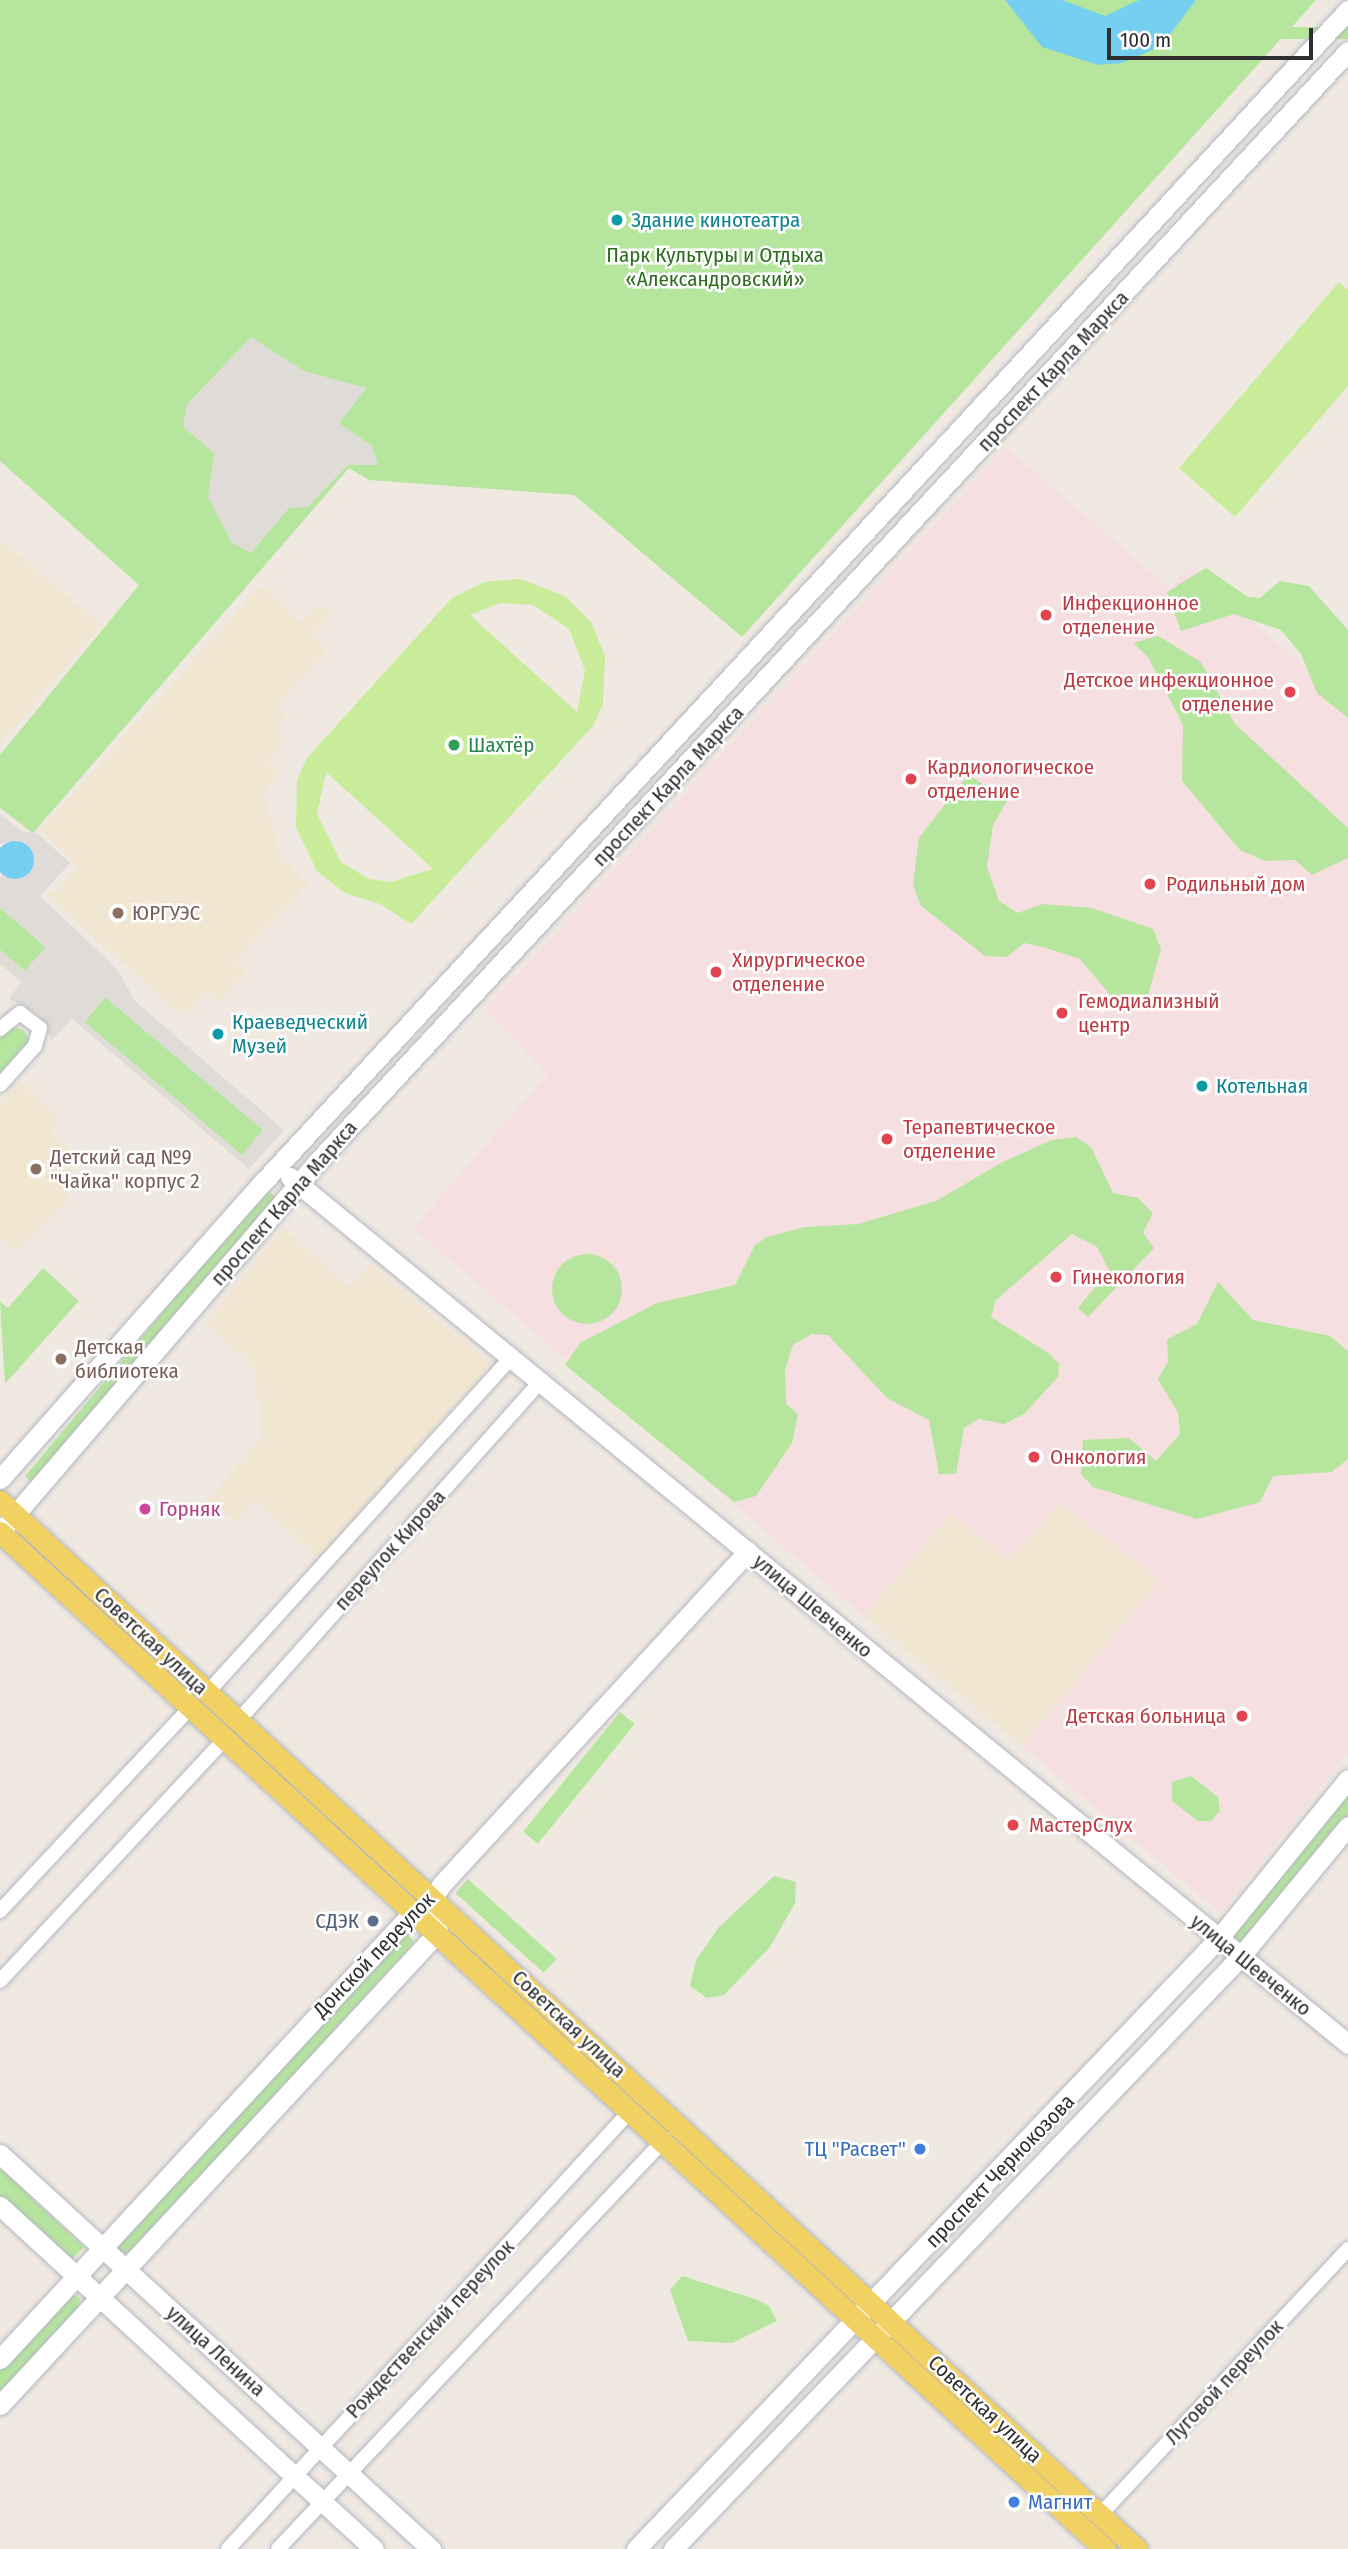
<!DOCTYPE html>
<meta charset="utf-8">
<style>
body{margin:0}
#map{position:relative;width:1348px;height:2549px;overflow:hidden;background:#efe9e1;font-family:"Fira Sans Condensed",sans-serif}
div>[style]{position:absolute}
.education>*{inset:0;background:#f0e6d1}
.medical>*{inset:0;background:#f5dfe0}
.green>*{inset:0;background:#b6e59e;transform-origin:0 0}
.round{border-radius:50%}
.pitch>*{inset:0;background:#c9ec9a}
.plaza>*{inset:0;background:#dfdcd8}
.water>*{inset:0;background:#75cff0}
.roads{filter:drop-shadow(0 0 2px #b4b7c1) drop-shadow(0 0 2px #b4b7c1)}
.street>*{height:14px;margin:-7px;padding:0 7px;transform-origin:7px;border-radius:7px;background:#fff}
.secondary>*{height:19px;margin:-9.5px;padding:0 9.5px;transform-origin:9.5px;border-radius:9.5px;background:#fff}
.primary>*{height:21px;margin:-10.5px;padding:0 10.5px;transform-origin:10.5px;border-radius:10.5px;background:#f2d163}
.dots>*{width:19px;height:19px;translate:-50% -50%;box-sizing:border-box;border:4px solid #fff;border-radius:50%}
span{translate:-50% -50%;white-space:nowrap;text-align:center;line-height:1.15;-webkit-text-stroke:5px #fff;paint-order:stroke}
.culture-label{font-size:21px;color:#0d838f}
.left{translate:0 -50%;text-align:left}
.park-label{font-size:21px;color:#2c6e1b}
.street-label{font-size:21px;color:#2e2e2e}
.health-label{font-size:21px;color:#be3a42}
.right{translate:-100% -50%;text-align:right}
.leisure-label{font-size:21px;color:#27864d}
.education-label{font-size:21px;color:#785e54}
.hotel-label{font-size:21px;color:#b23c85}
.service-label{font-size:21px;color:#4e5e75}
.shop-label{font-size:21px;color:#366cbe}
.scale{position:absolute;left:1107px;top:28px;width:206px;height:32px;box-sizing:border-box;border:4px solid #2e2e2e;border-top:0;padding-left:9px;font-size:21px;line-height:24px;white-space:nowrap;color:#2e2e2e;-webkit-text-stroke:5px #fff;paint-order:stroke}
</style>
<div id="map">
<div class="education">
<i style="clip-path:polygon(3px 542px,102px 625px,0 744px,0 546px)"></i>
<i style="clip-path:polygon(261px 585px,300px 622px,320px 603px,332px 614px,312px 634px,327px 650px,277px 705px,287px 715px,277px 726px,283px 744px,267px 761px,280px 773px,263px 793px,281px 856px,308px 884px,234px 961px,246px 971px,219px 1002px,207px 991px,182px 1016px,50px 898px,47px 891px,56px 891px,78px 866px,40px 830px)"></i>
<i style="clip-path:polygon(19px 1082px,59px 1118px,49px 1131px,80px 1160px,65px 1178px,67px 1202px,15px 1252px,0 1238px,0 1104px)"></i>
<i style="clip-path:polygon(283px 1228px,349px 1287px,369px 1264px,491px 1363px,319px 1560px,256px 1500px,236px 1522px,208px 1499px,263px 1436px,254px 1367px,206px 1323px)"></i>
<i style="clip-path:polygon(1061px 1502px,1160px 1580px,1022px 1746px,864px 1616px,951px 1513px)"></i>
</div>
<div class="medical">
<i style="clip-path:polygon(1006px 447px,1170px 589px,1190px 566px,1348px 706px,1348px 1753px,1221px 1913px,1022px 1746px,1160px 1580px,1061px 1503px,1008px 1560px,951px 1514px,864px 1616px,413px 1228px,548px 1074px,485px 1009px)"></i>
</div>
<div class="green">
<i style="clip-path:polygon(0 0,1316px 0,742px 637px,574px 495px,369px 480px,349px 468px,33px 833px,0 808px,0 755px,139px 585px,0 461px)"></i>
<i style="left:1348px;top:27px;width:12px;height:1528px;rotate:90deg"></i>
<i style="clip-path:polygon(1206px 568px,1248px 597px,1260px 598px,1280px 581px,1309px 586px,1348px 630px,1348px 718px,1317px 693px,1301px 654px,1281px 630px,1234px 614px,1181px 631px,1167px 592px)"></i>
<i style="clip-path:polygon(1158px 636px,1201px 662px,1235px 724px,1348px 828px,1348px 858px,1312px 875px,1295px 860px,1265px 861px,1240px 850px,1182px 781px,1183px 725px,1148px 657px,1133px 643px)"></i>
<i style="clip-path:polygon(968px 775px,1008px 799px,993px 825px,987px 867px,999px 901px,1018px 913px,1042px 904px,1092px 908px,1153px 929px,1161px 949px,1148px 995px,1111px 996px,1080px 959px,1046px 948px,1024px 943px,1007px 957px,985px 956px,921px 906px,913px 885px,919px 838px)"></i>
<i style="clip-path:polygon(0 908px,46px 947px,25px 971px,0 950px)"></i>
<i style="left:105px;top:997px;width:207px;height:33px;rotate:40deg"></i>
<i style="clip-path:polygon(11px 1026px,24px 1030px,29px 1040px,0 1073px,0 1038px)"></i>
<i style="clip-path:polygon(1076px 1137px,1091px 1147px,1113px 1193px,1138px 1198px,1153px 1213px,1143px 1233px,1154px 1248px,1088px 1317px,1078px 1308px,1109px 1270px,1097px 1247px,1072px 1234px,996px 1300px,991px 1317px,1050px 1354px,1059px 1364px,1058px 1377px,1024px 1414px,1004px 1424px,979px 1419px,964px 1428px,956px 1474px,939px 1474px,929px 1420px,887px 1398px,828px 1335px,812px 1334px,793px 1345px,785px 1370px,786px 1404px,798px 1414px,792px 1443px,756px 1496px,734px 1502px,565px 1365px,580px 1343px,657px 1303px,735px 1285px,755px 1245px,767px 1237px,805px 1227px,858px 1224px,936px 1201px,1001px 1163px,1052px 1140px)"></i>
<i style="left:266px;top:1189px;width:16px;height:375px;rotate:40deg"></i>
<i class="round" style="left:552px;top:1254px;width:70px;height:70px"></i>
<i style="clip-path:polygon(43px 1268px,79px 1301px,5px 1384px,0 1302px,8px 1308px)"></i>
<i style="clip-path:polygon(1218px 1282px,1253px 1320px,1330px 1336px,1348px 1351px,1348px 1459px,1332px 1472px,1273px 1476px,1260px 1502px,1197px 1519px,1093px 1487px,1081px 1474px,1083px 1440px,1129px 1438px,1156px 1461px,1180px 1434px,1178px 1413px,1158px 1379px,1168px 1362px,1167px 1339px,1197px 1324px)"></i>
<i style="left:620px;top:1712px;width:19px;height:154px;rotate:39deg"></i>
<i style="clip-path:polygon(1191px 1776px,1218px 1797px,1220px 1811px,1211px 1821px,1198px 1821px,1172px 1801px,1172px 1782px)"></i>
<i style="clip-path:polygon(1348px 1794px,1348px 1816px,1244px 1945px,1232px 1935px)"></i>
<i style="clip-path:polygon(774px 1876px,796px 1882px,795px 1903px,770px 1947px,724px 1995px,707px 1998px,690px 1986px,696px 1960px,719px 1927px)"></i>
<i style="left:468px;top:1879px;width:119px;height:19px;rotate:42deg"></i>
<i style="clip-path:polygon(406px 1933px,414px 1941px,410px 1947px,132px 2252px,119px 2254px,115px 2247px)"></i>
<i style="clip-path:polygon(0 2168px,84px 2247px,69px 2262px,0 2197px)"></i>
<i style="clip-path:polygon(682px 2276px,755px 2299px,769px 2306px,777px 2321px,732px 2343px,688px 2341px,670px 2290px)"></i>
<i style="clip-path:polygon(71px 2294px,80px 2298px,79px 2308px,0 2396px,0 2365px)"></i>
</div>
<div class="pitch">
<i style="clip-path:polygon(1339px 282px,1348px 290px,1348px 386px,1235px 517px,1179px 468px)"></i>
<i style="clip-path:polygon(evenodd,520px 579px,565px 596px,591px 622px,605px 656px,603px 704px,593px 726px,411px 924px,380px 904px,345px 893px,317px 871px,296px 828px,297px 780px,307px 758px,452px 598px,484px 582px,520px 579px,500px 603px,533px 605px,569px 629px,585px 670px,577px 712px,470px 615px,500px 603px,520px 579px,326px 772px,432px 868px,432px 869px,391px 882px,369px 879px,341px 862px,317px 814px,326px 772px)"></i>
</div>
<div class="plaza">
<i style="clip-path:polygon(251px 337px,304px 371px,367px 388px,339px 423px,372px 446px,378px 465px,348px 465px,308px 507px,289px 508px,251px 553px,232px 543px,208px 497px,214px 453px,183px 427px,187px 404px)"></i>
<i style="clip-path:polygon(evenodd,0 814px,23px 832px,37px 833px,70px 863px,40px 896px,117px 969px,135px 1001px,284px 1130px,249px 1169px,72px 1019px,52px 1040px,38px 1014px,9px 999px,21px 982px,0 964px,0 950px,25px 971px,46px 947px,0 908px,0 877px,31px 850px,17px 840px,0 844px,0 814px,105px 997px,263px 1130px,242px 1155px,85px 1022px,105px 997px)"></i>
</div>
<div class="water">
<i style="clip-path:polygon(1005px 0,1062px 0,1105px 16px,1139px 0,1196px 0,1161px 46px,1122px 63px,1098px 65px,1042px 47px)"></i>
<i class="round" style="left:-4px;top:841px;width:38px;height:38px"></i>
</div>
<div class="roads">
<div class="street">
<i style="left:0;top:1029px;width:26px;rotate:-39deg"></i>
<i style="left:20px;top:1013px;width:25px;rotate:37deg"></i>
<i style="left:40px;top:1028px;width:19px;rotate:106deg"></i>
<i style="left:35px;top:1046px;width:52px;rotate:131.9deg"></i>
<i style="left:207px;top:1693px;width:455px;rotate:-47.8deg"></i>
<i style="left:238px;top:1721px;width:457px;rotate:-48.3deg"></i>
<i style="left:0;top:1911px;width:279px;rotate:-46.9deg"></i>
<i style="left:0;top:1981px;width:332px;rotate:-47.1deg"></i>
<i style="left:1100px;top:2515px;width:364px;rotate:-47deg"></i>
<i style="left:228px;top:2549px;width:597px;rotate:-47.44deg"></i>
<i style="left:278px;top:2549px;width:564px;rotate:-46.65deg"></i>
</div>
<div class="secondary">
<i style="left:290px;top:1177px;width:1368px;rotate:39.33deg"></i>
<i style="left:0;top:1479px;width:398px;rotate:-48.5deg"></i>
<i style="left:264px;top:1181px;width:1596px;rotate:-47.21deg"></i>
<i style="left:0;top:1532px;width:489px;rotate:-49.4deg"></i>
<i style="left:318px;top:1161px;width:1514px;rotate:-47.14deg"></i>
<i style="left:0;top:2154px;width:585px;rotate:42.5deg"></i>
<i style="left:0;top:2206px;width:507px;rotate:42.52deg"></i>
<i style="left:0;top:2359px;width:610px;rotate:-47.26deg"></i>
<i style="left:0;top:2405px;width:645px;rotate:-47.2deg"></i>
<i style="left:438px;top:1932px;width:35px;rotate:-98deg"></i>
<i style="left:433px;top:1897px;width:16px;rotate:-55deg"></i>
<i style="left:442px;top:1884px;width:452px;rotate:-47.4deg"></i>
<i style="left:636px;top:2549px;width:843px;rotate:-46.35deg"></i>
<i style="left:1218px;top:1939px;width:206px;rotate:-50.9deg"></i>
<i style="left:673px;top:2549px;width:821px;rotate:-46.23deg"></i>
<i style="left:1241px;top:1956px;width:168px;rotate:-50.5deg"></i>
</div>
<div class="primary">
<i style="left:0;top:1501px;width:1546px;rotate:42.67deg"></i>
<i style="left:0;top:1532px;width:1502px;rotate:42.63deg"></i>
</div>
</div>
<div class="dots">
<i style="left:617px;top:220px;background:#0f9aa8"></i>
<i style="left:1046px;top:615px;background:#e0444e"></i>
<i style="left:1290px;top:692px;background:#e0444e"></i>
<i style="left:454px;top:745px;background:#2e9e5b"></i>
<i style="left:911px;top:779px;background:#e0444e"></i>
<i style="left:1150px;top:884px;background:#e0444e"></i>
<i style="left:118px;top:913px;background:#8d6e63"></i>
<i style="left:716px;top:972px;background:#e0444e"></i>
<i style="left:1062px;top:1013px;background:#e0444e"></i>
<i style="left:218px;top:1034px;background:#0f9aa8"></i>
<i style="left:1202px;top:1086px;background:#0f9aa8"></i>
<i style="left:887px;top:1139px;background:#e0444e"></i>
<i style="left:36px;top:1169px;background:#8d6e63"></i>
<i style="left:1056px;top:1277px;background:#e0444e"></i>
<i style="left:61px;top:1359px;background:#8d6e63"></i>
<i style="left:1034px;top:1457px;background:#e0444e"></i>
<i style="left:145px;top:1509px;background:#d1479c"></i>
<i style="left:1242px;top:1716px;background:#e0444e"></i>
<i style="left:1013px;top:1825px;background:#e0444e"></i>
<i style="left:373px;top:1921px;background:#5c6f8a"></i>
<i style="left:920px;top:2149px;background:#3f7fe0"></i>
<i style="left:1014px;top:2502px;background:#3f7fe0"></i>
</div>
<div class="culture-label">
<span class="left" style="left:631px;top:220px">Здание кинотеатра</span>
<span class="left" style="left:232px;top:1034px">Краеведческий<br>Музей</span>
<span class="left" style="left:1216px;top:1086px">Котельная</span>
</div>
<div class="park-label">
<span style="left:715px;top:267px">Парк Культуры и Отдыха<br>«Александровский»</span>
</div>
<div class="street-label">
<span style="left:1053px;top:371px;rotate:-47deg">проспект Карла Маркса</span>
<span style="left:668px;top:786px;rotate:-47deg">проспект Карла Маркса</span>
<span style="left:284px;top:1203px;rotate:-49deg">проспект Карла Маркса</span>
<span style="left:390px;top:1550px;rotate:-48deg">переулок Кирова</span>
<span style="left:813px;top:1606px;rotate:40deg">улица Шевченко</span>
<span style="left:151px;top:1641px;rotate:43deg">Советская улица</span>
<span style="left:374px;top:1955px;rotate:-46deg">Донской переулок</span>
<span style="left:1251px;top:1965px;rotate:39deg">улица Шевченко</span>
<span style="left:569px;top:2024px;rotate:43deg">Советская улица</span>
<span style="left:1000px;top:2171px;rotate:-46deg">проспект Чернокозова</span>
<span style="left:430px;top:2329px;rotate:-47deg">Рождественский переулок</span>
<span style="left:216px;top:2351px;rotate:42deg">улица Ленина</span>
<span style="left:1224px;top:2382px;rotate:-47deg">Луговой переулок</span>
<span style="left:985px;top:2409px;rotate:43deg">Советская улица</span>
</div>
<div class="health-label">
<span class="left" style="left:1062px;top:615px">Инфекционное<br>отделение</span>
<span class="right" style="left:1274px;top:692px">Детское инфекционное<br>отделение</span>
<span class="left" style="left:927px;top:779px">Кардиологическое<br>отделение</span>
<span class="left" style="left:1166px;top:884px">Родильный дом</span>
<span class="left" style="left:732px;top:972px">Хирургическое<br>отделение</span>
<span class="left" style="left:1078px;top:1013px">Гемодиализный<br>центр</span>
<span class="left" style="left:903px;top:1139px">Терапевтическое<br>отделение</span>
<span class="left" style="left:1072px;top:1277px">Гинекология</span>
<span class="left" style="left:1050px;top:1457px">Онкология</span>
<span class="right" style="left:1226px;top:1716px">Детская больница</span>
<span class="left" style="left:1029px;top:1825px">МастерСлух</span>
</div>
<div class="leisure-label">
<span class="left" style="left:468px;top:745px">Шахтёр</span>
</div>
<div class="education-label">
<span class="left" style="left:132px;top:913px">ЮРГУЭС</span>
<span class="left" style="left:50px;top:1169px">Детский сад №9<br>"Чайка" корпус 2</span>
<span class="left" style="left:75px;top:1359px">Детская<br>библиотека</span>
</div>
<div class="hotel-label">
<span class="left" style="left:159px;top:1509px">Горняк</span>
</div>
<div class="service-label">
<span class="right" style="left:359px;top:1921px">СДЭК</span>
</div>
<div class="shop-label">
<span class="right" style="left:906px;top:2149px">ТЦ "Расвет"</span>
<span class="left" style="left:1028px;top:2502px">Магнит</span>
</div>
<div class="scale">100 m</div>
</div>
